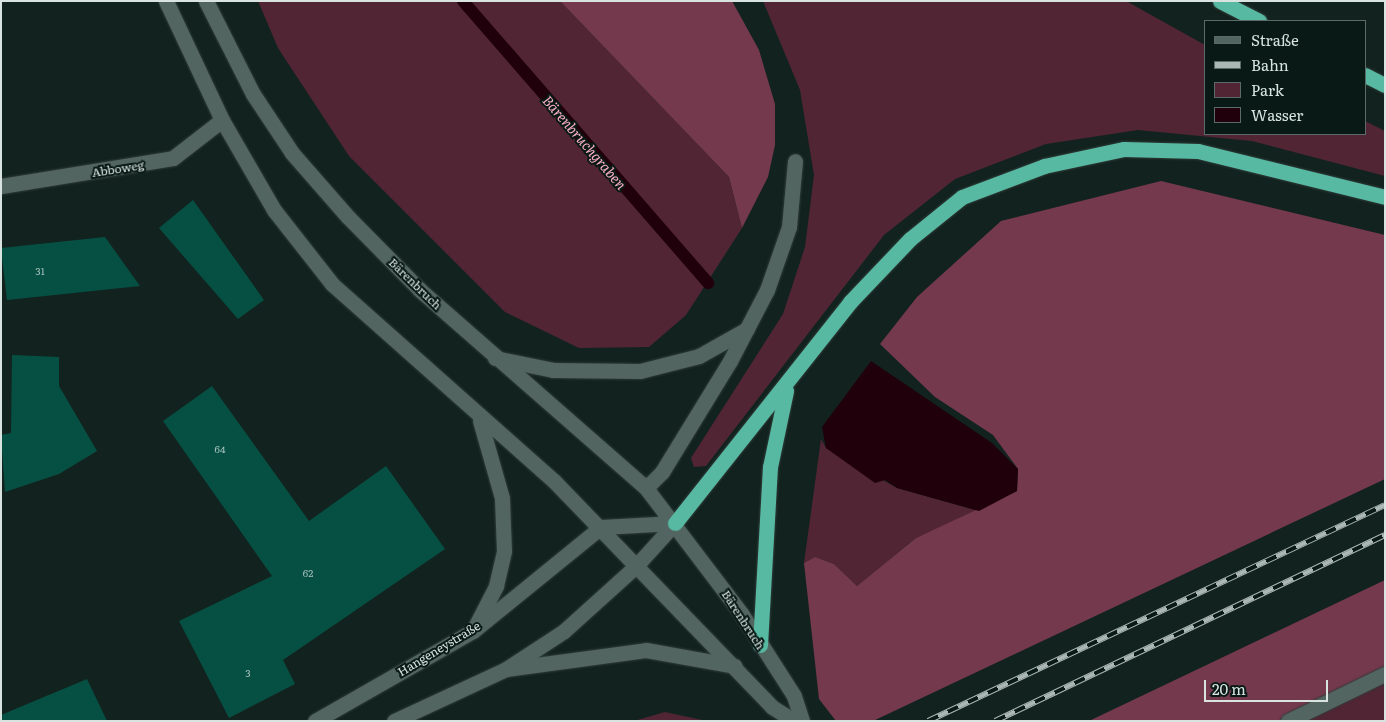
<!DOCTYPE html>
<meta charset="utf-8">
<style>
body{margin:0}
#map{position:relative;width:1386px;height:722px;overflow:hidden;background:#12231f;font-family:Literata,serif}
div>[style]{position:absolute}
.green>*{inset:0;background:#512534}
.forest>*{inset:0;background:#75394d}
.water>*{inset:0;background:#20000a}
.stream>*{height:12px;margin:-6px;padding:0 6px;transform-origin:6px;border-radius:6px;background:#20000a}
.building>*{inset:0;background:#065043}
.roads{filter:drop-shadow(0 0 1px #303c39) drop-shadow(0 0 1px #303c39)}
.lane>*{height:15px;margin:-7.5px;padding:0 7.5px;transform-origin:7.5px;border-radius:7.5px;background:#526560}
.street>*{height:15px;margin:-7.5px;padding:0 7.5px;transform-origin:7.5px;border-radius:7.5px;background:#526560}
.secondary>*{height:15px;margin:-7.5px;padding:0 7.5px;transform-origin:7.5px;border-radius:7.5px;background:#526560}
.highway>*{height:15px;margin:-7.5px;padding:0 7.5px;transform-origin:7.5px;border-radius:7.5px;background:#58b9a3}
.rail>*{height:5.5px;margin-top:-2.75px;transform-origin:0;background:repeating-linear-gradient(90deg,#091a16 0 11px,#abb7b4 0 22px);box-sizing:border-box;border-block:1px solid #abb7b4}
span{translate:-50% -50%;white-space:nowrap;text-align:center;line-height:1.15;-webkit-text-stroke:4px #091a16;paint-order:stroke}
.number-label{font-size:10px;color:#a4bfba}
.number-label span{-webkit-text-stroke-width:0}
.street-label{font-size:12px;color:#d9e4e1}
.water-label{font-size:14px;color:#fcafc6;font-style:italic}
.frame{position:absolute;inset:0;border:2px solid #d9e4e1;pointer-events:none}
.legend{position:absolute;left:1204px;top:20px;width:162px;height:115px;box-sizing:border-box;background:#091a16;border:1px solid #5c6b67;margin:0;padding:6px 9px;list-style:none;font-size:15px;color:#d9e4e1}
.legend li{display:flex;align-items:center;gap:10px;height:25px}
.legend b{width:25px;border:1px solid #5c6b67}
.scale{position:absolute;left:1204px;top:680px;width:124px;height:22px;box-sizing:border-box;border:2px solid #d9e4e1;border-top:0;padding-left:6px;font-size:15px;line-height:18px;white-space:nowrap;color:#d9e4e1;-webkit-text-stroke:4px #091a16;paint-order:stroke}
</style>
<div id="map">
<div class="green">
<i style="clip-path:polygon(258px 1px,560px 1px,729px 177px,742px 228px,686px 315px,649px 347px,579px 348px,505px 312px,349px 156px,278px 48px)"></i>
<i style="clip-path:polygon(763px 1px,1126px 1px,1205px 45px,1205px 134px,1365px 134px,1365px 121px,1385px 131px,1385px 176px,1252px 141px,1138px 130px,1046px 144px,955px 179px,884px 235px,706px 466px,694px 467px,691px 458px,783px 314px,805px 247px,814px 175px,800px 90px)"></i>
<i style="clip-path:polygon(821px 439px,826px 448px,897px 488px,979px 511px,916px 538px,857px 586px,834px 564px,815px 557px,804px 563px)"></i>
<i style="clip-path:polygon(1385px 674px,1385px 721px,1288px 721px)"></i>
<i style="clip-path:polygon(665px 712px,702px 720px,702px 721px,634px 721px)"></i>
</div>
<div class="forest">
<i style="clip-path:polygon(560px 1px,732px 1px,759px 50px,775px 104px,775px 145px,768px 177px,742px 228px,729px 177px)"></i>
<i style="clip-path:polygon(1161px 181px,1385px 235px,1385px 479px,873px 721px,836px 721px,819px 699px,804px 563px,815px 557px,834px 564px,857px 586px,916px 538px,1017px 491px,1018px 469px,993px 435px,935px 397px,880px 344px,917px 297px,1001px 221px)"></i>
<i style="clip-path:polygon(1385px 580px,1385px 674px,1288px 721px,1089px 721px)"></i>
</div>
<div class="water">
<i style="clip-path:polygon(871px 361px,992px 443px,1018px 469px,1017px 491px,979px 511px,897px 488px,885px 480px,875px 483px,826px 448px,822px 427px)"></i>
</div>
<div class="stream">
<i style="left:463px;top:1px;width:374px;rotate:49deg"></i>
</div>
<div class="building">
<i style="clip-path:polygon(193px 200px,264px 300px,238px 319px,159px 228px)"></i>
<i style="clip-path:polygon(105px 237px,140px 286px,7px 300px,1px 248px)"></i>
<i style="clip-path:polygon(12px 355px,59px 357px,59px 386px,97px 451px,59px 474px,5px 492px,1px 435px,11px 433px)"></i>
<i style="clip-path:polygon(212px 386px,309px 521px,386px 466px,445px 549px,283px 660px,295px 684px,229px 718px,179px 621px,272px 576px,163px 421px)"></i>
<i style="clip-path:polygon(87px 679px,107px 721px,1px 721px,1px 715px)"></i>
</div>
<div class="roads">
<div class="lane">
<i style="left:495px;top:358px;width:59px;rotate:11.7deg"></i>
<i style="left:553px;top:370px;width:87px;rotate:0.7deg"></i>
<i style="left:640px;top:371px;width:61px;rotate:-14.3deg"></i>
<i style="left:699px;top:356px;width:55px;rotate:-29.4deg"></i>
<i style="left:646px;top:488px;width:23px;rotate:-45deg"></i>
<i style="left:662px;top:472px;width:130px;rotate:-58.5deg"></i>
<i style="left:730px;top:361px;width:80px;rotate:-62.5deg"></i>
<i style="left:767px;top:290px;width:67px;rotate:-70.8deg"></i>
<i style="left:789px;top:227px;width:66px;rotate:-84.8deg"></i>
</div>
<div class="street">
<i style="left:1px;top:186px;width:174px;rotate:-9.2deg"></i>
<i style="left:173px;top:158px;width:62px;rotate:-37.8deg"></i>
<i style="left:315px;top:721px;width:182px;rotate:-29.7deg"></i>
<i style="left:473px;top:631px;width:165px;rotate:-39.1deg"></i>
<i style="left:394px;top:721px;width:123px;rotate:-24.9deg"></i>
<i style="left:506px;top:669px;width:69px;rotate:-33.2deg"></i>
<i style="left:564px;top:631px;width:97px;rotate:-42.1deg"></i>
<i style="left:1288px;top:721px;width:108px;rotate:-25.9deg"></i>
</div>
<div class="secondary">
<i style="left:166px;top:1px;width:132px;rotate:64.8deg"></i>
<i style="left:222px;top:120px;width:104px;rotate:60deg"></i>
<i style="left:274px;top:210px;width:94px;rotate:51.9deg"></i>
<i style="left:332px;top:284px;width:297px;rotate:41.6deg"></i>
<i style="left:554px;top:481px;width:314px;rotate:46deg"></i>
<i style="left:772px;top:707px;width:26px;rotate:32deg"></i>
<i style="left:206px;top:1px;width:104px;rotate:63.2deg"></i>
<i style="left:253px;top:94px;width:71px;rotate:56.5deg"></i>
<i style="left:292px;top:153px;width:85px;rotate:48.8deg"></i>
<i style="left:348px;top:217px;width:103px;rotate:45.4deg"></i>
<i style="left:420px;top:290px;width:300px;rotate:41.2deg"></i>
<i style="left:646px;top:488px;width:157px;rotate:52.8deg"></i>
<i style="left:741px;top:613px;width:98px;rotate:57.4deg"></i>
<i style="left:794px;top:696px;width:26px;rotate:72deg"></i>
<i style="left:601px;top:527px;width:74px;rotate:-3.1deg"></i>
<i style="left:636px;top:566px;width:58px;rotate:-47.8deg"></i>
<i style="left:473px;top:631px;width:51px;rotate:-62.9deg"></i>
<i style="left:496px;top:586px;width:36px;rotate:-77deg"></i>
<i style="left:504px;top:551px;width:53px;rotate:-92.2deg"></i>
<i style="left:502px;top:498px;width:80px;rotate:-105.9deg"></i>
<i style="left:506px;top:669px;width:141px;rotate:-7.7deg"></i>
<i style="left:646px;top:650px;width:90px;rotate:10.2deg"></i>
</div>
<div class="highway">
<i style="left:1220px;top:1px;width:44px;rotate:27.1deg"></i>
<i style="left:1365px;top:75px;width:22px;rotate:27deg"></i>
<i style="left:675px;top:523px;width:282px;rotate:-51.6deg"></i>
<i style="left:850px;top:302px;width:87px;rotate:-46.4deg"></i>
<i style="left:910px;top:239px;width:67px;rotate:-38.9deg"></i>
<i style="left:962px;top:197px;width:88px;rotate:-20.7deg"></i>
<i style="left:1044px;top:166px;width:82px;rotate:-12deg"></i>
<i style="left:1124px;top:149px;width:74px;rotate:1.5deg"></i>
<i style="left:1198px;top:151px;width:193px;rotate:13.8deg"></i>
<i style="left:760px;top:645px;width:178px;rotate:-86.8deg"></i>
<i style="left:770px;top:467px;width:78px;rotate:-78.1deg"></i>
</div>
</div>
<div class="rail">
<i style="left:928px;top:721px;width:505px;rotate:-25.3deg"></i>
<i style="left:995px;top:721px;width:432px;rotate:-25.5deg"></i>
</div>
<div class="number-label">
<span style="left:40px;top:271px">31</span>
<span style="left:220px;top:449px">64</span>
<span style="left:308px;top:573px">62</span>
<span style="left:248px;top:673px">3</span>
</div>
<div class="street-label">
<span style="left:118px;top:169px;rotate:-9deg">Abboweg</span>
<span style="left:415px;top:284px;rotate:44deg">Bärenbruch</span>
<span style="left:743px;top:620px;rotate:57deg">Bärenbruch</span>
<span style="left:439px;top:649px;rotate:-31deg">Hangeneystraße</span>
</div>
<div class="water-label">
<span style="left:585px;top:142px;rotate:49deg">Bärenbruchgraben</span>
</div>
<div class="frame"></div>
<ul class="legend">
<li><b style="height:6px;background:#526560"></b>Straße</li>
<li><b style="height:6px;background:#abb7b4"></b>Bahn</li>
<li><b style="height:14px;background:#512534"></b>Park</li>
<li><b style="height:14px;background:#20000a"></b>Wasser</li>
</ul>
<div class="scale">20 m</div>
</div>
